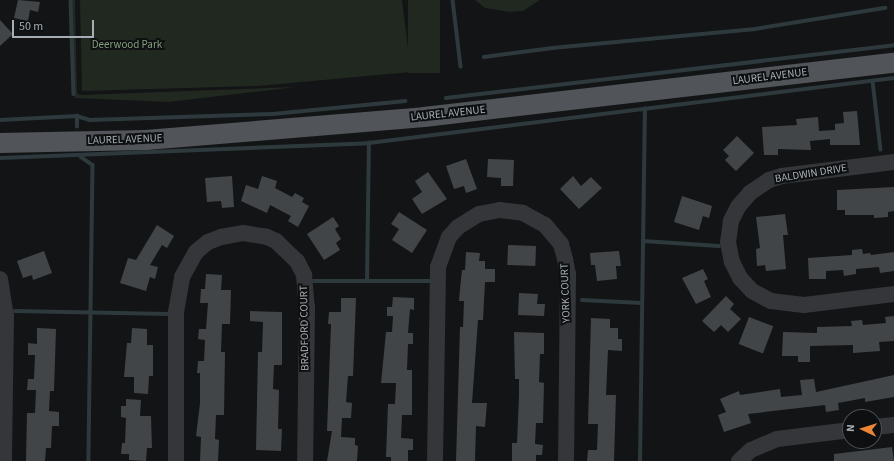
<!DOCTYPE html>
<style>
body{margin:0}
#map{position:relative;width:894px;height:461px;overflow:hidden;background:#131415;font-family:"Source Sans 3",sans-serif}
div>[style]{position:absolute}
.green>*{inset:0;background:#202820;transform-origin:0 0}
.stream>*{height:3.5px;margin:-1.75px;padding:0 1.75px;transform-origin:1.75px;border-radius:1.75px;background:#2d393d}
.building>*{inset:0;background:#424548;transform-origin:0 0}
.minor>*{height:16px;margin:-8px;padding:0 8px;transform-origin:8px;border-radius:8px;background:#34363a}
.major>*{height:20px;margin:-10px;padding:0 10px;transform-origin:10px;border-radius:10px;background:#515459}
span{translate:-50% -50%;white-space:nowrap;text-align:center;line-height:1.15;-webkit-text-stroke:4px #0e0f10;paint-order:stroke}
.park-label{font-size:11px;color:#839f7d}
.street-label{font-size:11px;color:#a5aeb5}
.north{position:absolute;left:842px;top:409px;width:40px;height:40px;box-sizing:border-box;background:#0e0f10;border:1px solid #4a4f52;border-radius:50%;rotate:274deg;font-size:11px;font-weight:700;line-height:16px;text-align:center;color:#a5aeb5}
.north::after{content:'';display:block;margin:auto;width:14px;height:18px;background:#ea8636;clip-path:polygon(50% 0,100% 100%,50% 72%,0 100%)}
.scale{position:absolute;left:12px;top:20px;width:82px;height:18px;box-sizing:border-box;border:2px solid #a5aeb5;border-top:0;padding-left:5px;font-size:12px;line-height:14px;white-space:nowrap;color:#a5aeb5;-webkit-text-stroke:3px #0e0f10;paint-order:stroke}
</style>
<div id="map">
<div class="green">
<i style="clip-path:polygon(72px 0,75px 0,77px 93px,80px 95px,296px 87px,168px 102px,75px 98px)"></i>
<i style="clip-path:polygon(80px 0,402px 0,411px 72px,258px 86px,82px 91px)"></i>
<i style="left:408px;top:0;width:32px;height:73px"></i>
<i style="clip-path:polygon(475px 0,540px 0,523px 11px,510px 12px,485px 8px)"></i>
</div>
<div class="stream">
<i style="left:71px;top:0;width:94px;rotate:88.2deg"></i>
<i style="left:453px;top:0;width:67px;rotate:83.2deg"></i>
<i style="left:484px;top:57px;width:69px;rotate:-7.5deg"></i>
<i style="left:552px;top:48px;width:204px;rotate:-5.3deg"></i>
<i style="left:755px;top:29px;width:132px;rotate:-9.2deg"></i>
<i style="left:873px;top:81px;width:69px;rotate:83.4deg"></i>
<i style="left:446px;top:98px;width:451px;rotate:-6.7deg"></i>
<i style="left:0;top:120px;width:77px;rotate:-3deg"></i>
<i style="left:77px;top:116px;width:14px;rotate:17deg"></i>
<i style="left:90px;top:120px;width:183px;rotate:-1.9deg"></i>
<i style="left:273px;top:114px;width:133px;rotate:-5.6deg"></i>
<i style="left:77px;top:127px;width:11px;rotate:-90deg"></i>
<i style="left:81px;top:157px;width:14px;rotate:34deg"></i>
<i style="left:93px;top:165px;width:296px;rotate:90.8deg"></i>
<i style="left:0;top:158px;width:369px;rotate:-2.3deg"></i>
<i style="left:369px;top:143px;width:529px;rotate:-7.06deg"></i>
<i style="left:643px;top:241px;width:76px;rotate:3.8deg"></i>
<i style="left:313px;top:281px;width:116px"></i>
<i style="left:367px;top:281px;width:138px;rotate:-89.2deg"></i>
<i style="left:582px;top:300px;width:60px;rotate:2.9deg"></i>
<i style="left:15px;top:311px;width:154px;rotate:1.1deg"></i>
<i style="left:640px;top:461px;width:352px;rotate:-89.2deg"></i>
</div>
<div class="building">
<i style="clip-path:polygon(18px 0,40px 2px,38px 12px,30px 10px,28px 21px,14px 18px)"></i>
<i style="clip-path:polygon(0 20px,13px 34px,0 46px)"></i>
<i style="clip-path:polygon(857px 111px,860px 145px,830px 145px,830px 139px,810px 141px,811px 150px,778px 149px,778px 155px,764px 155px,762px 127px,797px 125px,796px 119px,818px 117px,819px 131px,835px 130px,835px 124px,844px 123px,843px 112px)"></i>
<i style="clip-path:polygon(737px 136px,754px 153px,736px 171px,725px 160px,729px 156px,723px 150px)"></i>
<i style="clip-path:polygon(466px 159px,477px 189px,466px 193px,464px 186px,454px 189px,446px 166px)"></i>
<i style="clip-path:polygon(488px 159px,514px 160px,513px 186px,501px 186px,501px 178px,487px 177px)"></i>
<i style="clip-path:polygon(428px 172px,447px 199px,422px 214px,412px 199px,422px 192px,415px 181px)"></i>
<i style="clip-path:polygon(232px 176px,234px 207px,222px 208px,221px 201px,207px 202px,205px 178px)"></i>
<i style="clip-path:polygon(262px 176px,277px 181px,275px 188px,292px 197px,295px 193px,304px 198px,302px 202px,309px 206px,298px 227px,288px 221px,291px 216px,270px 205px,267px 213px,241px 201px,246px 185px,258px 189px)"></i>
<i style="clip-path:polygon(573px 176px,581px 186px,591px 177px,602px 188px,579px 209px,560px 189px)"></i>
<i style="clip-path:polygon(894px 187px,894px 211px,888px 212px,888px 217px,874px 218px,874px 215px,845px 215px,845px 210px,837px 210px,837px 190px)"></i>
<i style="clip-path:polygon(682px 196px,712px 206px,709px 218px,703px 216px,699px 230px,674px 222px)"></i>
<i style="clip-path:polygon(399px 212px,427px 230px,412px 253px,392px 240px,399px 229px,391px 224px)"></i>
<i style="clip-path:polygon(785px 214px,788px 235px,783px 235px,786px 269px,766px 271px,765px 265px,757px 266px,756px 249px,760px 248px,756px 217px)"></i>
<i style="clip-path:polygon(333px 217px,339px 226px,335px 229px,341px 239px,336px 243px,340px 250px,324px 260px,307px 234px)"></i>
<i style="clip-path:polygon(157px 225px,174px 236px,167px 248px,162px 245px,150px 265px,158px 267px,155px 279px,150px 277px,146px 291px,120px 283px,128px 258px,136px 260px)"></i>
<i style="left:508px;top:245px;width:28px;height:20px;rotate:2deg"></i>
<i style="clip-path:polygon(862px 249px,863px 254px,870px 253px,871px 255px,894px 252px,894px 271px,880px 273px,879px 267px,856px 269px,856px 274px,844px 276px,843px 270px,826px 271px,826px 279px,809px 279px,808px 258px,852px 255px,852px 250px)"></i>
<i style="clip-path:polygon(44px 251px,52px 273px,33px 280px,32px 275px,23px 278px,17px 261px)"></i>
<i style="clip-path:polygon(619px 251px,621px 266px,616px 266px,617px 279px,597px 281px,595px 265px,591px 265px,590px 253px)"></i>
<i style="clip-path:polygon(466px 252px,480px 253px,479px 261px,485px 261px,485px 269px,495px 269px,495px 282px,485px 282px,483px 320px,478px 320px,472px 403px,487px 403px,485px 427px,476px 426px,475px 461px,456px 461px,460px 327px,463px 327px,464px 301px,459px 301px,460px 289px,462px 270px,465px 270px)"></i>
<i style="clip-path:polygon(703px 269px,708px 279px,704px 281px,711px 297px,696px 304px,682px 278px)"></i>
<i style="clip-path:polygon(206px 274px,222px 275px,221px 290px,231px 290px,230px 324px,222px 324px,221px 352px,225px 352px,224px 415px,216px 415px,215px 439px,219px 440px,218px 461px,200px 461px,201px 437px,196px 436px,200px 403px,200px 373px,197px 373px,198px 361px,204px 361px,205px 340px,198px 339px,199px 329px,206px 329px,208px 303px,200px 303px,201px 289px,205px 289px)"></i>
<i style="clip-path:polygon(519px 293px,538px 294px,537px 304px,545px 304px,544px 316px,518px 315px)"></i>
<i style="clip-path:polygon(726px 296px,734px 304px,730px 309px,741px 319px,728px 332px,721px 325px,714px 332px,702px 321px)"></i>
<i style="clip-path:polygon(393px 297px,414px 298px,414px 310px,410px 309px,408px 333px,413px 333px,413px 344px,408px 344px,407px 370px,412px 370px,412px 415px,402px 415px,401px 438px,413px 439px,413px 450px,408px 450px,408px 461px,391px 461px,391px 457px,386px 457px,388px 404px,395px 404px,396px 383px,381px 383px,386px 332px,392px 332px,393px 316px,387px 316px,387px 307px,392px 307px)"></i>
<i style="clip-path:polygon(341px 298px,356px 298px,353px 376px,348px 376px,346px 402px,352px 403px,351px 418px,342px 418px,341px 437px,355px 438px,355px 445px,358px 446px,357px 461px,327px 461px,332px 431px,327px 431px,331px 324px,328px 324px,329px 312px,341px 312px)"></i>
<i style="clip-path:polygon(250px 311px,282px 312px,282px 365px,274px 365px,273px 389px,279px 390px,278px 429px,282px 429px,281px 451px,256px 450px,258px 352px,262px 352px,263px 322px,250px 321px)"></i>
<i style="clip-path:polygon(894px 316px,894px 341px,879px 342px,880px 351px,853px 353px,853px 345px,810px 346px,810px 362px,798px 362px,798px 356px,782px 356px,783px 332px,817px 333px,817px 327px,852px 326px,851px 321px,862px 320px,863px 325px,886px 323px,885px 317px)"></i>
<i style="left:749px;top:317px;width:26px;height:29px;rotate:21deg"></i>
<i style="clip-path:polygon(591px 318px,610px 319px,610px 328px,618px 328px,618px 339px,622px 339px,622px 351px,608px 350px,606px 395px,616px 395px,614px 461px,587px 461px,588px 450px,597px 450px,598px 424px,588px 424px)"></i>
<i style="clip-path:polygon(37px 328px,56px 329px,54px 391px,50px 391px,49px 411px,59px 412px,59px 426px,52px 426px,51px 448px,46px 448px,45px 461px,26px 461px,27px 413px,35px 413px,36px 390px,27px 390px,28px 379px,34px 379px,35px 355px,28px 355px,28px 343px,37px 344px)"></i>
<i style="clip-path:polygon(132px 328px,147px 329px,147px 345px,153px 345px,153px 376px,149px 376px,148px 394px,134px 393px,134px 377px,124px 377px,127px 343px,131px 343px)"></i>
<i style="clip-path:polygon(514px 332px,544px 333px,544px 354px,540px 354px,539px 382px,544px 383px,543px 423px,536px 423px,535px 444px,543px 445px,542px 455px,536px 455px,536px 461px,512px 461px,512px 443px,517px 443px,519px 395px,519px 379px,515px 379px)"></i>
<i style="clip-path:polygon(894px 375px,894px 397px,865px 402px,865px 398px,838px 403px,839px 410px,826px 412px,825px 405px,748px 414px,751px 423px,724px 432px,718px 415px,726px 412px,720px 399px,739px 391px,740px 395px,780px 389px,781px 397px,802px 395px,800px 380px,814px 379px,816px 392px)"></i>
<i style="clip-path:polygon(126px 399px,141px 400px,140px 416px,151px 416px,152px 448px,147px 448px,146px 461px,129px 460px,129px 454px,121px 454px,122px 443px,125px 443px,126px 418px,121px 417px,121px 406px,126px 406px)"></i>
<i style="clip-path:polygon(892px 447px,894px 461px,834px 461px,834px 454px)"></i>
</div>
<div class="minor">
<i style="left:894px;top:162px;width:113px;rotate:172.9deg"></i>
<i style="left:782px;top:176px;width:14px;rotate:163deg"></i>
<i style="left:769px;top:180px;width:23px;rotate:146deg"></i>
<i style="left:750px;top:193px;width:18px;rotate:131deg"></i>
<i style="left:738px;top:207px;width:16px;rotate:117deg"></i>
<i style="left:731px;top:221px;width:21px;rotate:98deg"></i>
<i style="left:728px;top:242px;width:20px;rotate:79deg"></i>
<i style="left:732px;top:262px;width:18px;rotate:63deg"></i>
<i style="left:740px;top:278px;width:18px;rotate:47deg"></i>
<i style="left:752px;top:291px;width:21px;rotate:28deg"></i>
<i style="left:771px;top:301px;width:33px;rotate:7deg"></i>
<i style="left:804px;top:305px;width:91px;rotate:-7deg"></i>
<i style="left:0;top:279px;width:36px;rotate:81deg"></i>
<i style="left:6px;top:315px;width:146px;rotate:90.8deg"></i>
<i style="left:874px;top:427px;width:20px;rotate:-6deg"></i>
<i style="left:176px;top:461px;width:149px;rotate:-90deg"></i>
<i style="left:176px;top:312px;width:36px;rotate:-80deg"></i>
<i style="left:182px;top:277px;width:29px;rotate:-61deg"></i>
<i style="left:196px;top:252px;width:16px;rotate:-40deg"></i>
<i style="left:208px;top:242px;width:14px;rotate:-21deg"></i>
<i style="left:221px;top:237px;width:22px;rotate:-10deg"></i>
<i style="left:243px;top:233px;width:24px;rotate:9deg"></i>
<i style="left:267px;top:237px;width:10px;rotate:24deg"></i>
<i style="left:276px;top:241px;width:29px;rotate:44deg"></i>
<i style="left:297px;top:261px;width:16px;rotate:63deg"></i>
<i style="left:304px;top:275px;width:32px;rotate:85deg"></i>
<i style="left:307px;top:307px;width:154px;rotate:90.7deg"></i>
<i style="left:435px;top:461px;width:194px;rotate:-89.1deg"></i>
<i style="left:438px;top:267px;width:32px;rotate:-70deg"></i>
<i style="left:449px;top:237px;width:13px;rotate:-48deg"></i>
<i style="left:458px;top:227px;width:25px;rotate:-32deg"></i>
<i style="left:479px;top:214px;width:21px;rotate:-11deg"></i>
<i style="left:500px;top:210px;width:23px;rotate:7deg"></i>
<i style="left:523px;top:213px;width:25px;rotate:29deg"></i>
<i style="left:545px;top:225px;width:25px;rotate:50deg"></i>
<i style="left:561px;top:244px;width:16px;rotate:75deg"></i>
<i style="left:565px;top:259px;width:15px;rotate:79deg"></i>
<i style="left:568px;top:274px;width:187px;rotate:90.6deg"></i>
<i style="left:739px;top:461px;width:16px;rotate:-43deg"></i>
<i style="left:751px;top:450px;width:28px;rotate:-23deg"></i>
<i style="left:777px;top:439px;width:74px;rotate:-7deg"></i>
</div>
<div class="major">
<i style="left:0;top:143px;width:146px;rotate:-1.2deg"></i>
<i style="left:146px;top:140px;width:279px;rotate:-4.7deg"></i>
<i style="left:424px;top:117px;width:473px;rotate:-6.6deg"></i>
</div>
<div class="park-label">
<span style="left:127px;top:45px">Deerwood Park</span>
</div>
<div class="street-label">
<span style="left:770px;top:77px;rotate:-7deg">LAUREL AVENUE</span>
<span style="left:448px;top:114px;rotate:-6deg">LAUREL AVENUE</span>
<span style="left:125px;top:140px;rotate:-2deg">LAUREL AVENUE</span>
<span style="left:811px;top:174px;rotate:-9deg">BALDWIN DRIVE</span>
<span style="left:566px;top:293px;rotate:-92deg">YORK COURT</span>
<span style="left:305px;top:328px;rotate:-91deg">BRADFORD COURT</span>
</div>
<div class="north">N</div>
<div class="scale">50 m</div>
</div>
